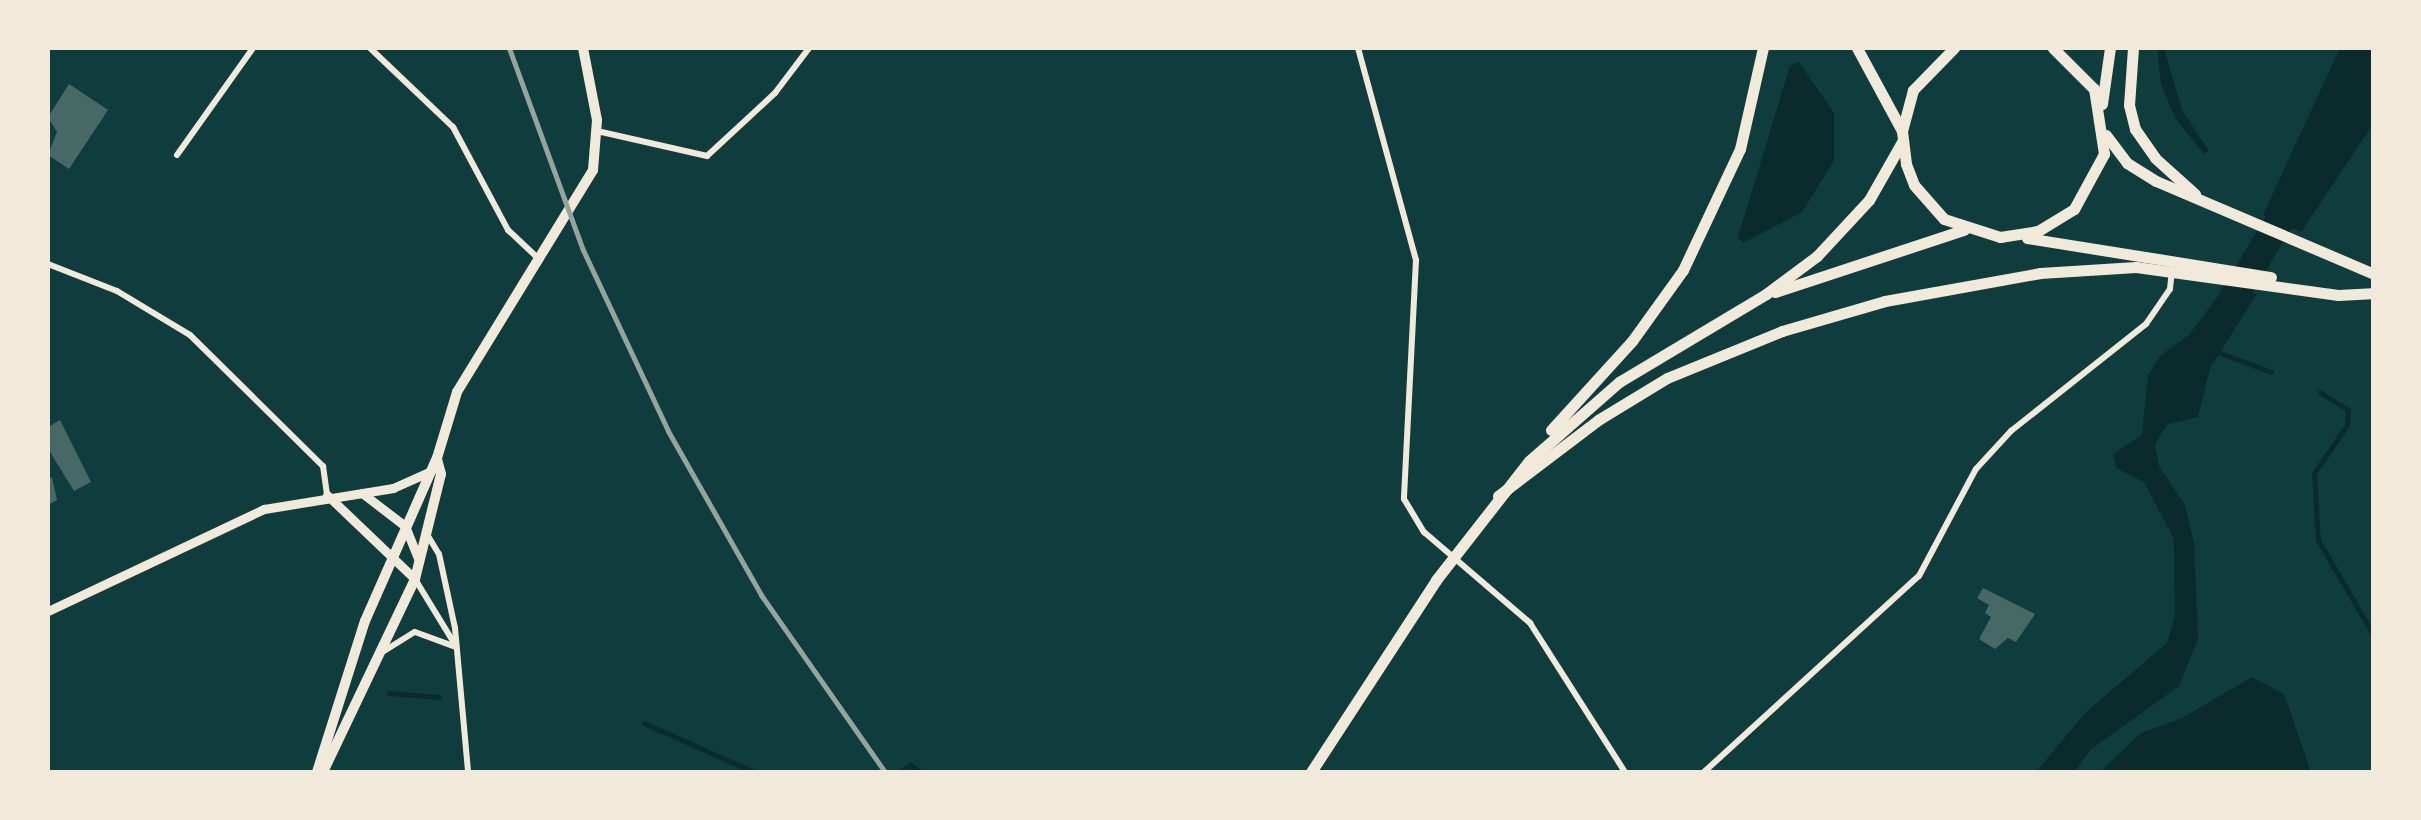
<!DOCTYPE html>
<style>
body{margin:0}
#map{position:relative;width:2421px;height:820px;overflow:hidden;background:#0f3d3e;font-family:Rubik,sans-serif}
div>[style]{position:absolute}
.water>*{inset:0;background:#0a2a2b}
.stream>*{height:5px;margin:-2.5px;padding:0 2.5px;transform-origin:2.5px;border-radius:2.5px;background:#0a2a2b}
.river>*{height:28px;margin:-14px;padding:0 14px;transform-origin:14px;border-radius:14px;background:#0a2a2b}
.building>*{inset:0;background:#486865}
.minor>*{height:6px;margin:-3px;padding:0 3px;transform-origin:3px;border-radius:3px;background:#f1e9da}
.tertiary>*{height:9px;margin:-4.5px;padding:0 4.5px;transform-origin:4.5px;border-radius:4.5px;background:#f1e9da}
.secondary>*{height:10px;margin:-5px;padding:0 5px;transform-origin:5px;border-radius:5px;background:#f1e9da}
.primary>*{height:11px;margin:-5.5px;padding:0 5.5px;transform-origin:5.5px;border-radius:5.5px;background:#f1e9da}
.rail>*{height:5px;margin:-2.5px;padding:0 2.5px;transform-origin:2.5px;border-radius:2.5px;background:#97a49c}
span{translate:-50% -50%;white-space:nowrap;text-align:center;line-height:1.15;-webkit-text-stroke:8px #f1e9da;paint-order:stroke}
.frame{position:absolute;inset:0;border:50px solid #f1e9da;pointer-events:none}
</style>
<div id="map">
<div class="water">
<i style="clip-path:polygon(2157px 48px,2164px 48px,2182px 110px,2209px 151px,2204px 154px,2176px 119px,2161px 85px)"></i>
<i style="clip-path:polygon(2340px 48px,2373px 48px,2373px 124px,2301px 232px,2263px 215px)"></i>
<i style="clip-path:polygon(1799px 62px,1834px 113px,1834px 161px,1802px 212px,1743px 243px,1738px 237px,1790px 66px)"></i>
<i style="clip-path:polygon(2224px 288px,2257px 294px,2210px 368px,2198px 417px,2168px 424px,2155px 444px,2159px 466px,2185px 505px,2194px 544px,2198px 639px,2179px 686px,2090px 750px,2075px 772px,2036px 772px,2086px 712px,2167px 643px,2175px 615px,2174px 539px,2144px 482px,2116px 468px,2113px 454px,2142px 435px,2148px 375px,2161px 355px,2189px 335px)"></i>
<i style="clip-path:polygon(2252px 677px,2284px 694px,2311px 772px,2100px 772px,2141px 733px,2182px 718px)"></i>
</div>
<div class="stream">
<i style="left:2212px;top:350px;width:63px;rotate:20.4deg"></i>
<i style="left:2320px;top:392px;width:33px;rotate:33deg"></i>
<i style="left:2348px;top:410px;width:15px;rotate:94deg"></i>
<i style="left:2347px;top:425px;width:58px;rotate:124.5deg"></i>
<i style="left:2314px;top:473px;width:67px;rotate:86.6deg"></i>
<i style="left:2318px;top:540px;width:111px;rotate:59.7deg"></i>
<i style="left:389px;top:693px;width:50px;rotate:4.6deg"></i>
<i style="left:644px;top:723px;width:120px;rotate:24deg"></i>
<i style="left:899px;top:772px;width:13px;rotate:-32deg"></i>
<i style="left:910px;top:765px;width:12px;rotate:35deg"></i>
</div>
<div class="river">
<i style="left:2233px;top:298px;width:127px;rotate:-58.8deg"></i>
</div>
<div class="building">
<i style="clip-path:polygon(69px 84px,108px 110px,69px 169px,48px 155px,57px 132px,48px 117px)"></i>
<i style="clip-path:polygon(60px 420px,91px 482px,74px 491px,50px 452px,48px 427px)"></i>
<i style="clip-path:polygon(52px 477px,57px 500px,48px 505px,48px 479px)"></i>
<i style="clip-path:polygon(1983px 588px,2035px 614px,2016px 642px,2008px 638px,1995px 649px,1979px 639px,1991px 617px,1985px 613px,1989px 605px,1977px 598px)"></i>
</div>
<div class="minor">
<i style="left:370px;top:48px;width:115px;rotate:43.6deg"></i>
<i style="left:453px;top:127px;width:117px;rotate:61.9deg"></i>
<i style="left:508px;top:230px;width:44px;rotate:43.2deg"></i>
<i style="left:1358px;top:48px;width:220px;rotate:74.7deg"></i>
<i style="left:1416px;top:260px;width:239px;rotate:92.9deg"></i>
<i style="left:1404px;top:499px;width:39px;rotate:59deg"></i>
<i style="left:1424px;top:532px;width:140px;rotate:40.6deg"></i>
<i style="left:1530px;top:623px;width:177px;rotate:57.5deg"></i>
<i style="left:597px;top:131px;width:113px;rotate:12.8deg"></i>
<i style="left:707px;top:156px;width:93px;rotate:-42.8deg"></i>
<i style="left:775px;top:93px;width:56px;rotate:-52.9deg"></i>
<i style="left:177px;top:155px;width:131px;rotate:-54.6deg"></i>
<i style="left:48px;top:264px;width:74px;rotate:21.4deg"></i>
<i style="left:117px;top:291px;width:85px;rotate:31.1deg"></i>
<i style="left:190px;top:335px;width:187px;rotate:44.6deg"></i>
<i style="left:323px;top:466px;width:29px;rotate:82deg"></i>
<i style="left:428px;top:536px;width:21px;rotate:59deg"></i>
<i style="left:439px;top:554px;width:76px;rotate:77.8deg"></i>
<i style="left:455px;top:628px;width:145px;rotate:84.8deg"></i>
<i style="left:415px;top:579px;width:75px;rotate:58.6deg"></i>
<i style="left:384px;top:651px;width:36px;rotate:-32deg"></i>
<i style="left:415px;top:632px;width:44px;rotate:20.1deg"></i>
<i style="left:1704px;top:772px;width:291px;rotate:-42.4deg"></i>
<i style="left:1919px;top:576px;width:121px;rotate:-62deg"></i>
<i style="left:1976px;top:469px;width:52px;rotate:-47.4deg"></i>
<i style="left:2011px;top:431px;width:172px;rotate:-38.4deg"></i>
<i style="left:2146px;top:324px;width:42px;rotate:-55.6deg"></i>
<i style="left:2170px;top:289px;width:19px;rotate:-84deg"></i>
</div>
<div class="tertiary">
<i style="left:362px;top:493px;width:54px;rotate:37.5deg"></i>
<i style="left:405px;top:526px;width:38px;rotate:68deg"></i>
<i style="left:327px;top:495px;width:122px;rotate:43.7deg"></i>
<i style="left:48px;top:611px;width:239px;rotate:-25.3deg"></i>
<i style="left:264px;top:509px;width:131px;rotate:-9.2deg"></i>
<i style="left:393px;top:488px;width:39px;rotate:-24deg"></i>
</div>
<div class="secondary">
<i style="left:317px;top:772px;width:158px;rotate:-72.4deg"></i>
<i style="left:365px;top:621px;width:178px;rotate:-66.2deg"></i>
<i style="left:437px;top:458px;width:69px;rotate:-73.1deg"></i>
<i style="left:457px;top:392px;width:260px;rotate:-58.5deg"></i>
<i style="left:593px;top:170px;width:50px;rotate:-85.4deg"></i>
<i style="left:597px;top:120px;width:73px;rotate:-101deg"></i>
<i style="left:323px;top:772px;width:214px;rotate:-64.5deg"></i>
<i style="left:415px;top:579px;width:108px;rotate:-76.1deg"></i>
<i style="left:441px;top:474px;width:16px;rotate:-105deg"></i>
</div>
<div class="primary">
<i style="left:1857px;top:48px;width:94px;rotate:61.5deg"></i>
<i style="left:1954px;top:48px;width:59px;rotate:134.3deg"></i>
<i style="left:1913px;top:90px;width:42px;rotate:105deg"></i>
<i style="left:1902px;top:131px;width:33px;rotate:83deg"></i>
<i style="left:1906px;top:164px;width:22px;rotate:69deg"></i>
<i style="left:1914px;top:185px;width:45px;rotate:48.6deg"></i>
<i style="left:1944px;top:219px;width:59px;rotate:17.8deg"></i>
<i style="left:2000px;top:237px;width:38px;rotate:-9deg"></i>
<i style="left:2038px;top:231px;width:42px;rotate:-31.4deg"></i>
<i style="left:2074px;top:209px;width:63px;rotate:-61.4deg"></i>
<i style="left:2104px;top:154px;width:66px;rotate:-98.7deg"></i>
<i style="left:2094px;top:89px;width:58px;rotate:-135deg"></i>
<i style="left:2133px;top:48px;width:57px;rotate:94deg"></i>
<i style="left:2129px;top:105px;width:25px;rotate:76deg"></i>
<i style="left:2135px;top:129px;width:35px;rotate:55deg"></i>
<i style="left:2155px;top:158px;width:54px;rotate:42deg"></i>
<i style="left:2102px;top:104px;width:57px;rotate:-81.9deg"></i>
<i style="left:2106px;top:135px;width:35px;rotate:53deg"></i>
<i style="left:2127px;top:163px;width:34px;rotate:32deg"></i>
<i style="left:2156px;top:181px;width:237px;rotate:23.1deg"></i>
<i style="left:2027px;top:238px;width:247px;rotate:9.1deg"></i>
<i style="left:1775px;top:292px;width:199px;rotate:-18.2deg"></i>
<i style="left:1551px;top:430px;width:120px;rotate:-47.7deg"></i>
<i style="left:1632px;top:341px;width:87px;rotate:-54.3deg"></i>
<i style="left:1683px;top:270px;width:134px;rotate:-64.8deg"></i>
<i style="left:1740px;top:149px;width:104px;rotate:-77.2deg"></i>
<i style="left:1498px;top:496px;width:126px;rotate:-37.2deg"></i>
<i style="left:1598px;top:420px;width:81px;rotate:-31.3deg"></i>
<i style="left:1667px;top:378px;width:124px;rotate:-22.2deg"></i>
<i style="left:1782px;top:331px;width:107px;rotate:-16.2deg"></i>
<i style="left:1885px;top:301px;width:158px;rotate:-10.2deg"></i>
<i style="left:2040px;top:273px;width:96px;rotate:-3.6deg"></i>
<i style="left:2136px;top:267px;width:204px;rotate:7.9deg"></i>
<i style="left:2338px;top:295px;width:33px;rotate:-3deg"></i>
<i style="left:1311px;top:772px;width:229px;rotate:-56.9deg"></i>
<i style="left:1436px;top:580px;width:151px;rotate:-52deg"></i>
<i style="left:1529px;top:461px;width:120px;rotate:-41.3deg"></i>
<i style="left:1619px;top:382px;width:171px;rotate:-30.9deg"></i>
<i style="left:1766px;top:294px;width:64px;rotate:-36.7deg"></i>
<i style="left:1817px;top:256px;width:76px;rotate:-47.1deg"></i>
<i style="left:1869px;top:200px;width:67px;rotate:-60.4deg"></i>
</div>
<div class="rail">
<i style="left:509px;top:48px;width:215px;rotate:69.9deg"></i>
<i style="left:583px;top:250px;width:200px;rotate:64.8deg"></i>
<i style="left:668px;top:431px;width:189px;rotate:60.4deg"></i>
<i style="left:761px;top:595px;width:216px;rotate:55deg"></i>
</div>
<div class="frame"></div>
</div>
